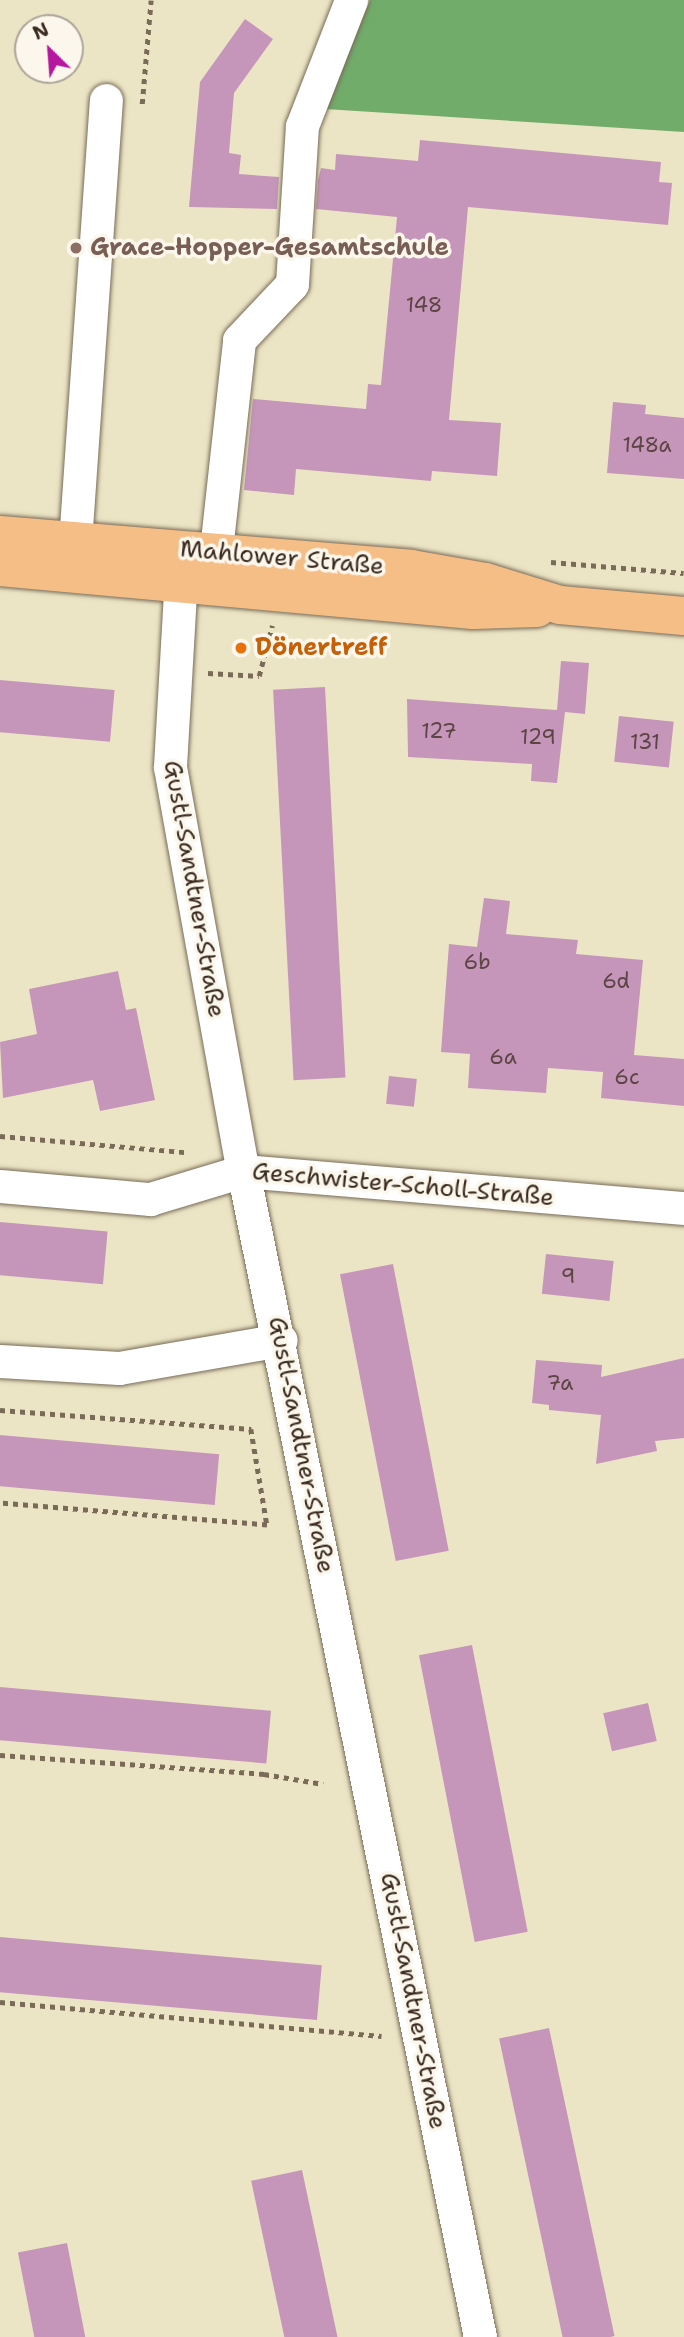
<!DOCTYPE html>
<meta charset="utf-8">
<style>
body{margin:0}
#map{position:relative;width:684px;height:2337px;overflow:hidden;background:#ece5c5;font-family:"Shantell Sans",sans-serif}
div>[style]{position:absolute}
.forest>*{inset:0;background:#72ac6b}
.building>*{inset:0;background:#c596ba;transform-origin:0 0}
.path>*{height:4.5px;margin-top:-2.25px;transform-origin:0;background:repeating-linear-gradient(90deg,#796b58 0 5px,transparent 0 10px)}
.roads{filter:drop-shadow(0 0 2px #796b58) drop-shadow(0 0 2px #796b58)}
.minor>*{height:33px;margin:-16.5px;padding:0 16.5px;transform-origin:16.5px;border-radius:16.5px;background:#fff}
.major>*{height:38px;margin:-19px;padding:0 19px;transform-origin:19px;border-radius:19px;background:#f5be86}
.dots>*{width:19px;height:19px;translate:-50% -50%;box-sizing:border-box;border:4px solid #fbf7ec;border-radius:50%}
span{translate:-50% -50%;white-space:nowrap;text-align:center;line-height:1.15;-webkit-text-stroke:7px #fbf7ec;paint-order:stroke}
.number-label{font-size:21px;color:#5e4545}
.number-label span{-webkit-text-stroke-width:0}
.education-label{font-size:24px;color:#785e54;font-weight:700}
.left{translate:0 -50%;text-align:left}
.street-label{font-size:24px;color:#3b2a1e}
.food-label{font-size:24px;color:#c56008;font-weight:700}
.north{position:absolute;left:14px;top:14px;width:70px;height:70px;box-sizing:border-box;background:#fbf7ec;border:2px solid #aea59a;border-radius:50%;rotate:335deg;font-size:19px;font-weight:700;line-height:28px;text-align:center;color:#3b2a1e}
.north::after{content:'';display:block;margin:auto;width:24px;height:32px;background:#b5179e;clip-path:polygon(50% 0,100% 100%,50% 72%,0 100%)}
</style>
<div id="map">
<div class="forest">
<i style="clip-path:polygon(370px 0,684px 0,684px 132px,325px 109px)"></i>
</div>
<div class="building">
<i style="clip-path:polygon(245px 19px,273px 39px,234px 93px,229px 153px,241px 155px,239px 174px,279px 177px,277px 209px,189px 207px,200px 82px)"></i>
<i style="clip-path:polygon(420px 140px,661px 162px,659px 182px,672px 183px,668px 225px,468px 207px,449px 420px,501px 423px,497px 476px,432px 471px,431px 481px,296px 469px,294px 495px,244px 490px,253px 399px,366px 409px,368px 384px,381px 385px,397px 217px,316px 209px,318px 180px,321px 168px,335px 170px,336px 154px,418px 161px)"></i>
<i style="clip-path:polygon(613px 402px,646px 405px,645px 414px,684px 418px,684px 479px,607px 473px)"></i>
<i style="clip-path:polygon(561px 661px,589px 663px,585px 714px,565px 712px,557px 783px,531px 781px,532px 764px,408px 757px,407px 699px,557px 710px)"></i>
<i style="left:0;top:680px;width:115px;height:52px;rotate:5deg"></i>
<i style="left:325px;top:687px;width:391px;height:52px;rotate:87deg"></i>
<i style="left:619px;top:716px;width:55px;height:46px;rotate:6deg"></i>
<i style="clip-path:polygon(484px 898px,510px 901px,506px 934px,578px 940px,576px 954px,643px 960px,634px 1055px,684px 1059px,684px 1106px,601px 1098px,603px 1072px,548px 1068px,546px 1093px,468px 1088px,470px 1054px,441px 1052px,449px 944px,477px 947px)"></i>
<i style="clip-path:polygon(118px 971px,126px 1010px,136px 1008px,155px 1100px,100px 1111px,93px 1080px,3px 1098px,0 1042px,37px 1034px,29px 989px)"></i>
<i style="left:389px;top:1076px;width:28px;height:28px;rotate:6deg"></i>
<i style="left:0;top:1222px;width:108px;height:53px;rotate:5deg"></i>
<i style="left:546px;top:1254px;width:68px;height:40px;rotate:6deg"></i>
<i style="left:393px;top:1264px;width:292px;height:54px;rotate:79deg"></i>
<i style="clip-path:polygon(684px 1358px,684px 1438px,655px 1441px,657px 1451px,596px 1464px,601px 1415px,549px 1410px,549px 1405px,532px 1403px,536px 1360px,602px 1365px,601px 1377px)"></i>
<i style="left:0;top:1435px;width:220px;height:51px;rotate:5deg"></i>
<i style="left:472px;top:1645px;width:292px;height:54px;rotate:79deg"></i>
<i style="left:0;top:1687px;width:272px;height:53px;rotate:5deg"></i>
<i style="left:648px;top:1703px;width:39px;height:46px;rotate:77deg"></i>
<i style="left:0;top:1937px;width:323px;height:55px;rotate:5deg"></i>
<i style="left:549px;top:2028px;width:315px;height:51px;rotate:78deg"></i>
<i style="left:302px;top:2170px;width:171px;height:52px;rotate:78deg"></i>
<i style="left:67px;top:2243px;width:96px;height:50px;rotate:79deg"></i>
</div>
<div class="path">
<i style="left:142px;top:104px;width:104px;rotate:-85.1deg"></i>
<i style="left:551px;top:562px;width:133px;rotate:4.7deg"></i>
<i style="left:208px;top:673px;width:51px;rotate:3.4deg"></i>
<i style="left:259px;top:676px;width:52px;rotate:-75.4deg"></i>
<i style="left:0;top:1136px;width:185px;rotate:5deg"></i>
<i style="left:0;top:1410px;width:252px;rotate:4.3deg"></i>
<i style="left:251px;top:1429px;width:97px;rotate:80.5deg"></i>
<i style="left:267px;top:1525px;width:268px;rotate:-175.3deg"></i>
<i style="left:0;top:1755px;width:265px;rotate:4.1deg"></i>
<i style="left:264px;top:1774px;width:60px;rotate:9.6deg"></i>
<i style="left:0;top:2002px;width:383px;rotate:5.1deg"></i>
</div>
<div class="roads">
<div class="minor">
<i style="left:75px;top:542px;width:443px;rotate:-86deg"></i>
<i style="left:182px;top:558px;width:209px;rotate:93.3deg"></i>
<i style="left:170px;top:767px;width:411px;rotate:79.8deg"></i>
<i style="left:243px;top:1171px;width:1190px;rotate:78.51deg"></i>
<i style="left:213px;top:577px;width:238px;rotate:-83.7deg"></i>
<i style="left:239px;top:340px;width:77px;rotate:-46.6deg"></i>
<i style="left:292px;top:284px;width:158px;rotate:-86.4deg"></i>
<i style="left:302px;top:126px;width:135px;rotate:-68.7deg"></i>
<i style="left:0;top:1186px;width:151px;rotate:5deg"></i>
<i style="left:150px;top:1199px;width:97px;rotate:-16.8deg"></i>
<i style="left:243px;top:1171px;width:443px;rotate:4.8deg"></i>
<i style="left:0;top:1361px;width:119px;rotate:3.4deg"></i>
<i style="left:119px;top:1368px;width:164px;rotate:-9.8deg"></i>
</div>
<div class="major">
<i style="left:0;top:535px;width:412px;rotate:4.7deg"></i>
<i style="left:411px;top:569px;width:75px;rotate:10deg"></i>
<i style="left:485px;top:582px;width:78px;rotate:17deg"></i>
<i style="left:560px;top:605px;width:124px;rotate:5.1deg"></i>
<i style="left:0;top:567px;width:475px;rotate:5.2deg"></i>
<i style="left:473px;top:610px;width:64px;rotate:-1.8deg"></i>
</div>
</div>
<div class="dots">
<i style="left:76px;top:248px;background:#8d6e63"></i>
<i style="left:241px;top:648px;background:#e8710a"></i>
</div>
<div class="number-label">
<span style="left:424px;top:305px">148</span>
<span style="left:647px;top:445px">148a</span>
<span style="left:439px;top:731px">127</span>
<span style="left:538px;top:737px">129</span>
<span style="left:645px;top:742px">131</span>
<span style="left:477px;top:962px">6b</span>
<span style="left:616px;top:981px">6d</span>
<span style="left:503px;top:1057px">6a</span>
<span style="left:627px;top:1077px">6c</span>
<span style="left:568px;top:1276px">9</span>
<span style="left:560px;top:1383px">7a</span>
</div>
<div class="education-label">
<span class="left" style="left:90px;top:248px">Grace-Hopper-Gesamtschule</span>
</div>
<div class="street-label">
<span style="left:282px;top:558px;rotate:5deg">Mahlower Straße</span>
<span style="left:194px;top:889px;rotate:80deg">Gustl-Sandtner-Straße</span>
<span style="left:403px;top:1185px;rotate:5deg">Geschwister-Scholl-Straße</span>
<span style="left:301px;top:1445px;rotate:79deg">Gustl-Sandtner-Straße</span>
<span style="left:413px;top:2001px;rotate:79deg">Gustl-Sandtner-Straße</span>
</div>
<div class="food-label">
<span class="left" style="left:255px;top:648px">Dönertreff</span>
</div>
<div class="north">N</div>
</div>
